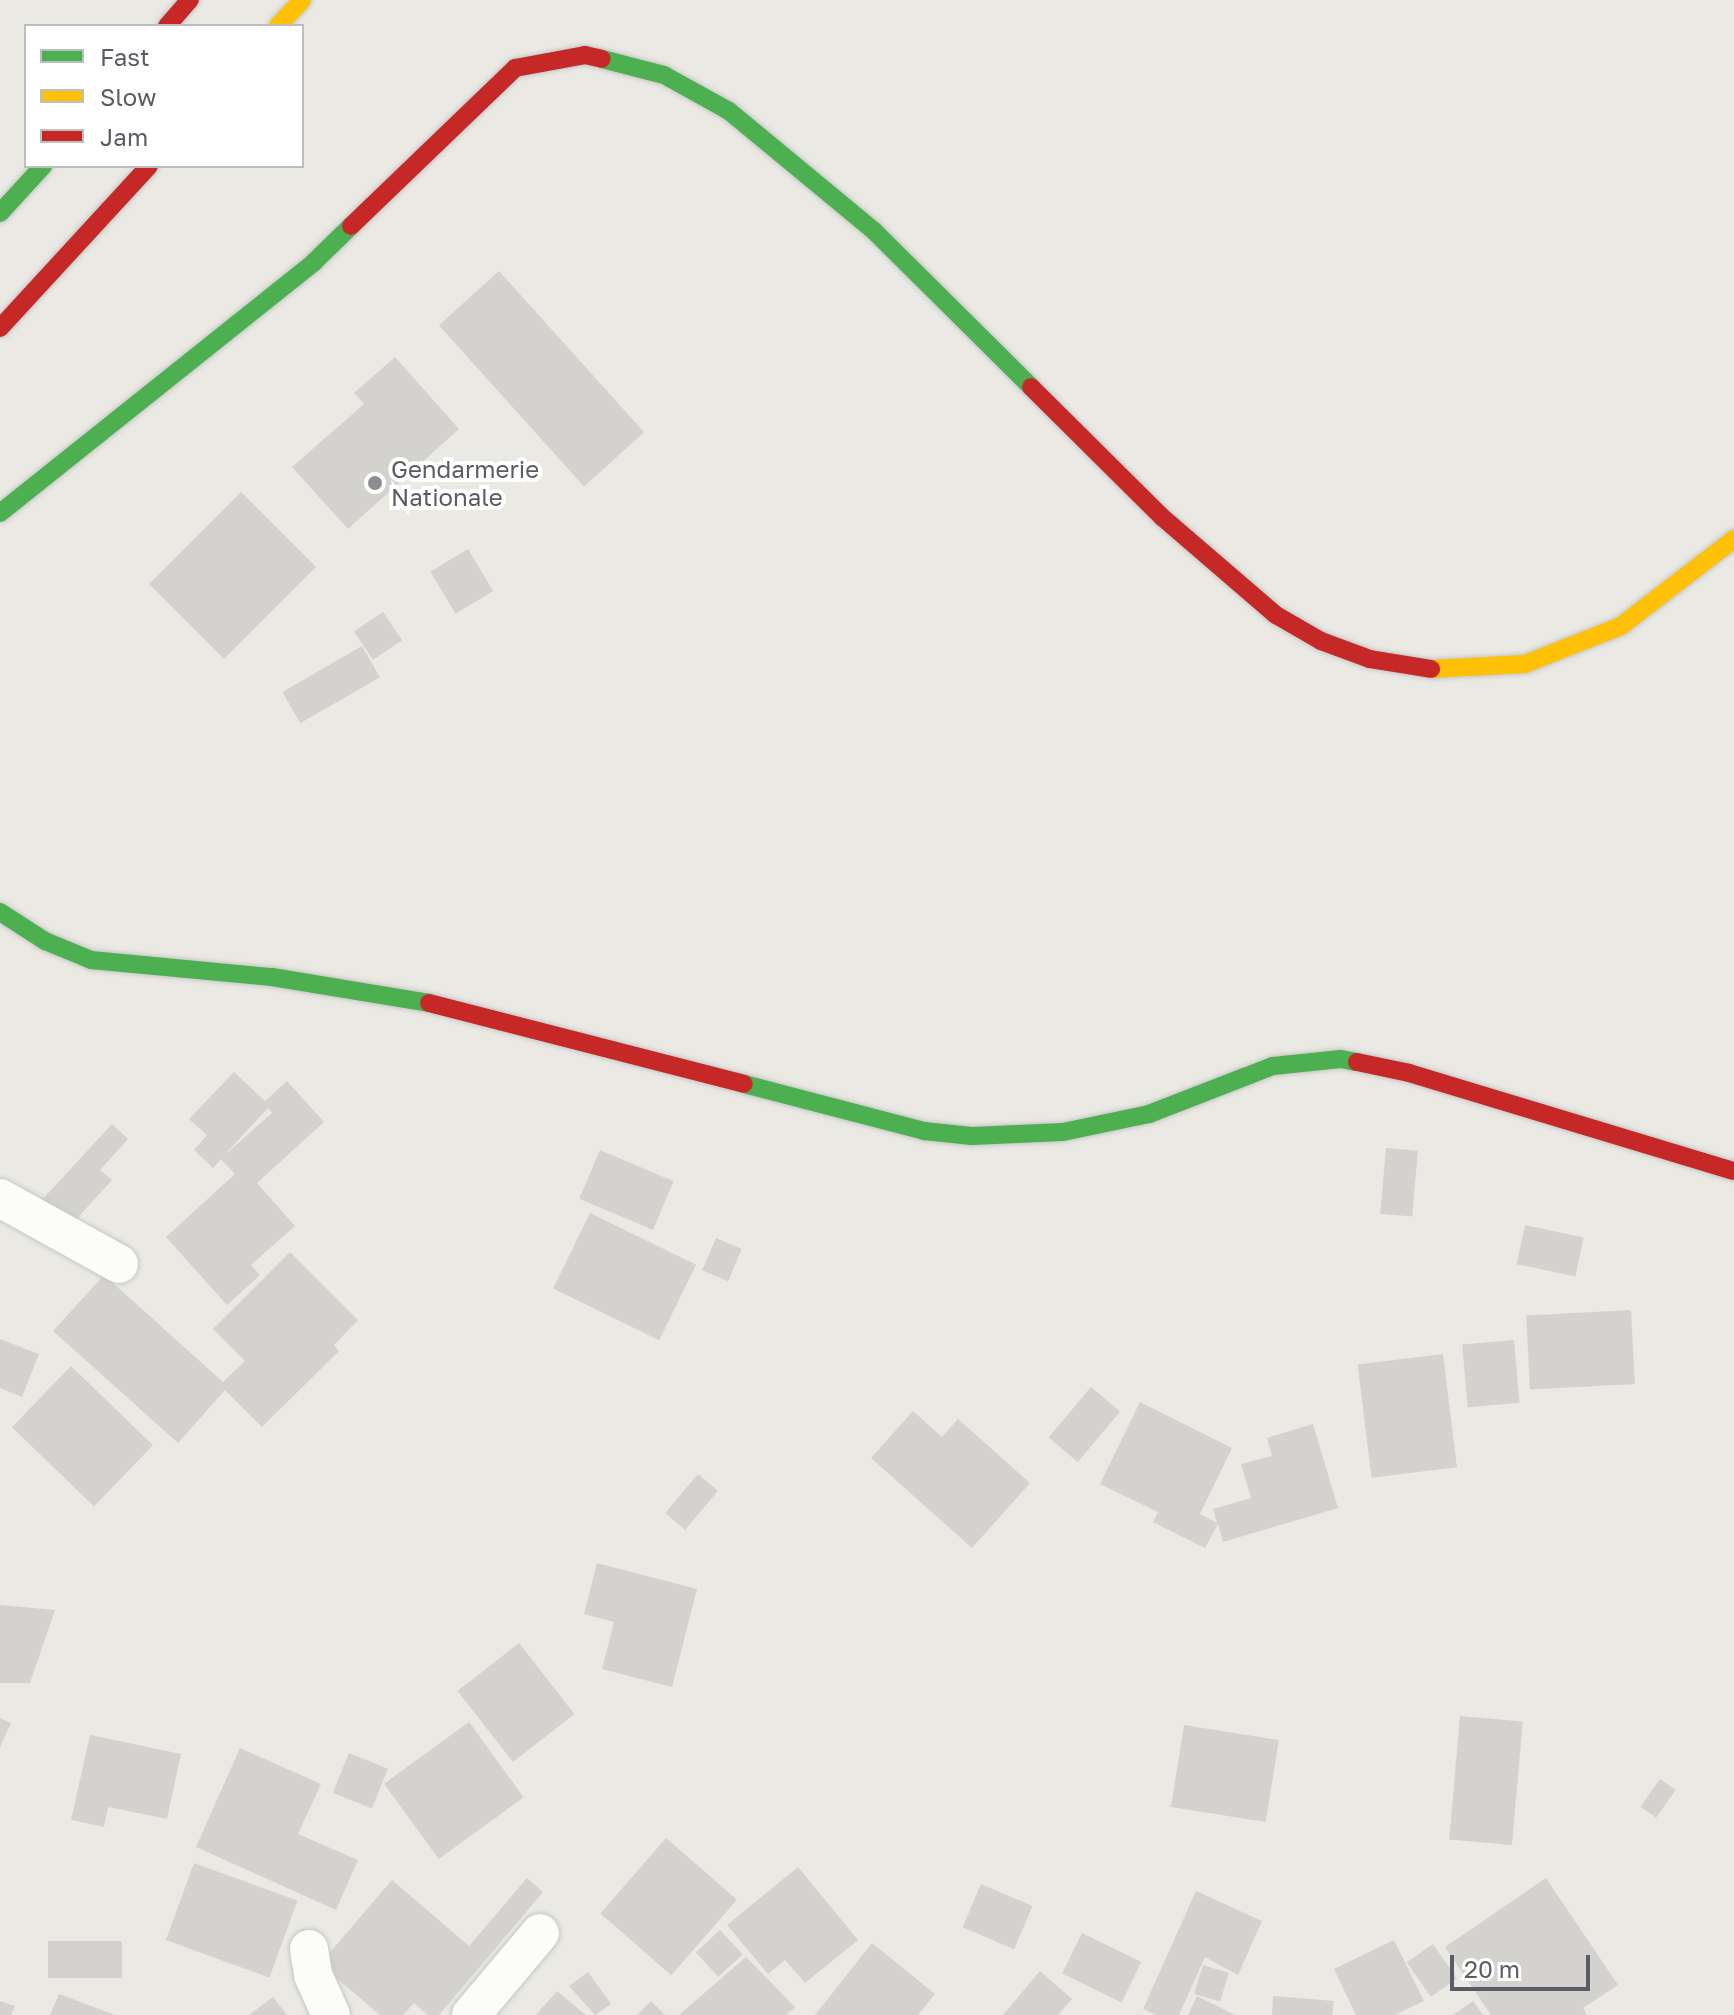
<!DOCTYPE html>
<style>
body{margin:0}
#map{position:relative;width:1734px;height:2015px;overflow:hidden;background:#eae9e3;font-family:"Golos Text",sans-serif}
div>[style]{position:absolute}
.building>*{inset:0;background:#d3d2ce;transform-origin:0 0}
.roads{filter:drop-shadow(0 0 2px #c6c7c5) drop-shadow(0 0 2px #c6c7c5)}
.street>*{height:38px;margin:-19px;padding:0 19px;transform-origin:19px;border-radius:19px;background:#fcfcfb}
.fast>*{height:18px;margin:-9px;padding:0 9px;transform-origin:9px;border-radius:9px;background:#4caf50}
.slow>*{height:18px;margin:-9px;padding:0 9px;transform-origin:9px;border-radius:9px;background:#ffc107}
.jam>*{height:18px;margin:-9px;padding:0 9px;transform-origin:9px;border-radius:9px;background:#c62828}
.dots>*{width:22px;height:22px;translate:-50% -50%;box-sizing:border-box;border:4px solid #fff;border-radius:50%}
span{translate:-50% -50%;white-space:nowrap;text-align:center;line-height:1.15;-webkit-text-stroke:8px #fff;paint-order:stroke}
.poi-label{font-size:24px;color:#595c62}
.left{translate:0 -50%;text-align:left}
.legend{position:absolute;left:24px;top:24px;width:280px;height:144px;box-sizing:border-box;background:#fff;border:2px solid #bdbec0;margin:0;padding:10px 14px;list-style:none;font-size:24px;color:#595c62}
.legend li{display:flex;align-items:center;gap:16px;height:40px}
.legend b{width:40px;border:2px solid #bdbec0}
.scale{position:absolute;left:1450px;top:1955px;width:140px;height:36px;box-sizing:border-box;border:4px solid #595c62;border-top:0;padding-left:10px;font-size:24px;line-height:28px;white-space:nowrap;color:#595c62;-webkit-text-stroke:6px #fff;paint-order:stroke}
</style>
<div id="map">
<div class="building">
<i style="left:499px;top:271px;width:217px;height:81px;rotate:48deg"></i>
<i style="clip-path:polygon(395px 357px,459px 429px,348px 529px,292px 467px,364px 404px,354px 393px)"></i>
<i style="left:241px;top:492px;width:106px;height:130px;rotate:45deg"></i>
<i style="left:468px;top:549px;width:49px;height:44px;rotate:59deg"></i>
<i style="left:383px;top:612px;width:34px;height:35px;rotate:56deg"></i>
<i style="left:362px;top:646px;width:36px;height:92px;rotate:60deg"></i>
<i style="clip-path:polygon(evenodd,234px 1072px,265px 1101px,287px 1081px,324px 1122px,257px 1183px,295px 1226px,251px 1265px,260px 1275px,227px 1305px,166px 1237px,235px 1174px,221px 1159px,213px 1168px,194px 1150px,207px 1135px,189px 1119px,234px 1072px,268px 1108px,272px 1113px,227px 1153px,227px 1152px,268px 1108px)"></i>
<i style="clip-path:polygon(112px 1124px,128px 1139px,100px 1170px,112px 1180px,70px 1226px,42px 1200px)"></i>
<i style="left:1386px;top:1148px;width:32px;height:66px;rotate:5deg"></i>
<i style="left:600px;top:1150px;width:80px;height:53px;rotate:23deg"></i>
<i style="left:590px;top:1213px;width:118px;height:84px;rotate:26deg"></i>
<i style="left:1525px;top:1225px;width:60px;height:40px;rotate:12deg"></i>
<i style="left:716px;top:1238px;width:28px;height:35px;rotate:23deg"></i>
<i style="clip-path:polygon(290px 1252px,358px 1320px,334px 1345px,339px 1351px,262px 1427px,225px 1390px,178px 1443px,53px 1331px,104px 1275px,223px 1382px,245px 1361px,213px 1329px)"></i>
<i style="left:1631px;top:1310px;width:74px;height:105px;rotate:87deg"></i>
<i style="clip-path:polygon(0 1339px,39px 1354px,22px 1397px,0 1388px)"></i>
<i style="left:1514px;top:1340px;width:63px;height:52px;rotate:85deg"></i>
<i style="left:1443px;top:1354px;width:114px;height:86px;rotate:83deg"></i>
<i style="left:71px;top:1366px;width:114px;height:85px;rotate:44deg"></i>
<i style="left:1091px;top:1387px;width:38px;height:66px;rotate:40deg"></i>
<i style="clip-path:polygon(1140px 1402px,1232px 1448px,1200px 1514px,1217px 1523px,1213px 1509px,1251px 1498px,1241px 1464px,1272px 1456px,1267px 1438px,1313px 1424px,1338px 1508px,1223px 1542px,1218px 1524px,1205px 1548px,1153px 1522px,1158px 1512px,1100px 1484px)"></i>
<i style="clip-path:polygon(913px 1411px,942px 1437px,958px 1419px,1030px 1483px,972px 1548px,871px 1458px)"></i>
<i style="left:698px;top:1474px;width:26px;height:51px;rotate:40deg"></i>
<i style="clip-path:polygon(597px 1563px,697px 1589px,672px 1687px,602px 1669px,614px 1622px,584px 1614px)"></i>
<i style="clip-path:polygon(0 1605px,55px 1610px,30px 1683px,0 1683px)"></i>
<i style="left:519px;top:1643px;width:90px;height:78px;rotate:52deg"></i>
<i style="left:1460px;top:1716px;width:63px;height:124px;rotate:5deg"></i>
<i style="clip-path:polygon(0 1718px,11px 1723px,0 1747px)"></i>
<i style="left:469px;top:1722px;width:93px;height:105px;rotate:54deg"></i>
<i style="left:1184px;top:1725px;width:96px;height:83px;rotate:9deg"></i>
<i style="clip-path:polygon(90px 1735px,181px 1754px,167px 1819px,108px 1807px,104px 1827px,71px 1820px)"></i>
<i style="clip-path:polygon(240px 1748px,321px 1784px,298px 1834px,358px 1860px,336px 1910px,196px 1847px)"></i>
<i style="left:349px;top:1753px;width:42px;height:43px;rotate:22deg"></i>
<i style="left:1660px;top:1779px;width:19px;height:34px;rotate:35deg"></i>
<i style="left:666px;top:1838px;width:94px;height:100px;rotate:41deg"></i>
<i style="left:194px;top:1863px;width:110px;height:82px;rotate:20deg"></i>
<i style="clip-path:polygon(798px 1867px,858px 1940px,805px 1983px,785px 1960px,768px 1974px,727px 1925px)"></i>
<i style="clip-path:polygon(527px 1878px,543px 1892px,439px 2015px,428px 2015px,414px 2003px,403px 2015px,380px 2015px,320px 1964px,392px 1880px,469px 1946px)"></i>
<i style="clip-path:polygon(1546px 1878px,1618px 1985px,1583px 2008px,1587px 2015px,1491px 2015px,1445px 1947px)"></i>
<i style="left:981px;top:1884px;width:56px;height:47px;rotate:23deg"></i>
<i style="clip-path:polygon(1196px 1891px,1262px 1921px,1238px 1975px,1205px 1957px,1179px 2015px,1156px 2015px,1143px 2009px)"></i>
<i style="left:720px;top:1930px;width:33px;height:33px;rotate:47deg"></i>
<i style="left:1082px;top:1933px;width:66px;height:45px;rotate:26deg"></i>
<i style="clip-path:polygon(1394px 1940px,1424px 2001px,1395px 2015px,1356px 2015px,1334px 1969px)"></i>
<i style="left:48px;top:1941px;width:74px;height:37px"></i>
<i style="clip-path:polygon(872px 1943px,935px 1994px,918px 2015px,815px 2015px)"></i>
<i style="left:1433px;top:1944px;width:42px;height:32px;rotate:55deg"></i>
<i style="clip-path:polygon(746px 1957px,795px 2007px,786px 2015px,679px 2015px)"></i>
<i style="left:1203px;top:1965px;width:27px;height:30px;rotate:17deg"></i>
<i style="clip-path:polygon(1040px 1971px,1072px 1999px,1058px 2015px,1003px 2015px)"></i>
<i style="clip-path:polygon(588px 1972px,611px 2004px,595px 2015px,569px 1986px)"></i>
<i style="clip-path:polygon(557px 1991px,586px 2015px,536px 2015px)"></i>
<i style="clip-path:polygon(59px 1994px,115px 2015px,50px 2015px)"></i>
<i style="clip-path:polygon(1197px 1996px,1235px 2015px,1188px 2015px)"></i>
<i style="clip-path:polygon(1273px 1996px,1334px 2001px,1332px 2015px,1272px 2015px)"></i>
<i style="clip-path:polygon(273px 1997px,287px 2015px,249px 2015px)"></i>
<i style="clip-path:polygon(0 2001px,15px 2006px,11px 2015px,0 2015px)"></i>
<i style="clip-path:polygon(651px 2001px,665px 2015px,637px 2015px)"></i>
<i style="clip-path:polygon(1473px 2001px,1483px 2015px,1453px 2015px)"></i>
</div>
<div class="roads">
<div class="street">
<i style="left:0;top:1198px;width:136px;rotate:29deg"></i>
<i style="left:309px;top:1949px;width:26px;rotate:81deg"></i>
<i style="left:313px;top:1975px;width:44px;rotate:65.8deg"></i>
<i style="left:471px;top:2015px;width:107px;rotate:-49.9deg"></i>
</div>
<div class="fast">
<i style="left:602px;top:59px;width:64px;rotate:14.5deg"></i>
<i style="left:664px;top:75px;width:74px;rotate:29deg"></i>
<i style="left:729px;top:111px;width:187px;rotate:39.6deg"></i>
<i style="left:873px;top:230px;width:223px;rotate:44.8deg"></i>
<i style="left:0;top:213px;width:64px;rotate:-47.5deg"></i>
<i style="left:0;top:513px;width:402px;rotate:-38.6deg"></i>
<i style="left:314px;top:262px;width:52px;rotate:-44.2deg"></i>
<i style="left:0;top:912px;width:54px;rotate:32.8deg"></i>
<i style="left:45px;top:941px;width:50px;rotate:22.4deg"></i>
<i style="left:91px;top:960px;width:182px;rotate:5.4deg"></i>
<i style="left:272px;top:977px;width:159px;rotate:9.4deg"></i>
<i style="left:744px;top:1084px;width:186px;rotate:14.6deg"></i>
<i style="left:924px;top:1131px;width:48px;rotate:5.9deg"></i>
<i style="left:972px;top:1136px;width:91px;rotate:-2.5deg"></i>
<i style="left:1063px;top:1132px;width:88px;rotate:-11.8deg"></i>
<i style="left:1149px;top:1114px;width:133px;rotate:-21.2deg"></i>
<i style="left:1273px;top:1066px;width:68px;rotate:-5.9deg"></i>
<i style="left:1341px;top:1059px;width:16px;rotate:11deg"></i>
</div>
<div class="slow">
<i style="left:278px;top:26px;width:35px;rotate:-47deg"></i>
<i style="left:1431px;top:669px;width:94px;rotate:-3deg"></i>
<i style="left:1525px;top:664px;width:103px;rotate:-21.6deg"></i>
<i style="left:1621px;top:626px;width:143px;rotate:-37.6deg"></i>
</div>
<div class="jam">
<i style="left:167px;top:26px;width:35px;rotate:-49deg"></i>
<i style="left:351px;top:226px;width:228px;rotate:-43.9deg"></i>
<i style="left:515px;top:68px;width:71px;rotate:-10.5deg"></i>
<i style="left:585px;top:55px;width:17px;rotate:13deg"></i>
<i style="left:0;top:328px;width:220px;rotate:-47.4deg"></i>
<i style="left:1031px;top:387px;width:185px;rotate:44.8deg"></i>
<i style="left:1162px;top:517px;width:150px;rotate:40.7deg"></i>
<i style="left:1276px;top:615px;width:52px;rotate:30deg"></i>
<i style="left:1321px;top:641px;width:52px;rotate:20.2deg"></i>
<i style="left:1370px;top:659px;width:62px;rotate:9.3deg"></i>
<i style="left:429px;top:1003px;width:325px;rotate:14.4deg"></i>
<i style="left:1357px;top:1062px;width:53px;rotate:11.9deg"></i>
<i style="left:1409px;top:1073px;width:339px;rotate:16.8deg"></i>
</div>
</div>
<div class="dots">
<i style="left:375px;top:483px;background:#8c8d8f"></i>
</div>
<div class="poi-label">
<span class="left" style="left:391px;top:483px">Gendarmerie<br>Nationale</span>
</div>
<ul class="legend">
<li><b style="height:10px;background:#4caf50"></b>Fast</li>
<li><b style="height:10px;background:#ffc107"></b>Slow</li>
<li><b style="height:10px;background:#c62828"></b>Jam</li>
</ul>
<div class="scale">20 m</div>
</div>
